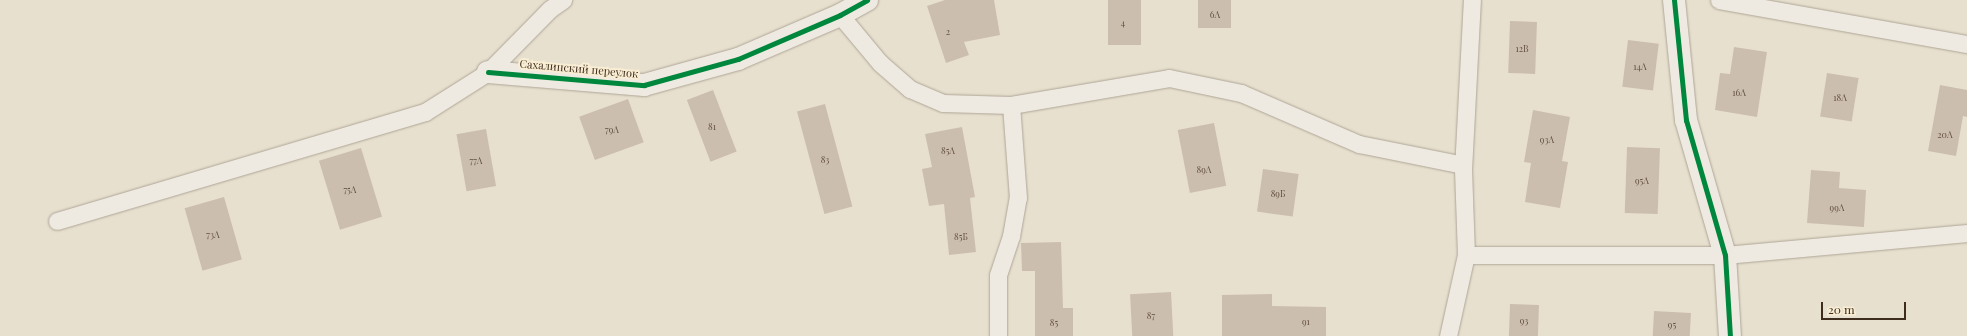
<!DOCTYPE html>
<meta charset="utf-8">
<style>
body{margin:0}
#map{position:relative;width:1967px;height:336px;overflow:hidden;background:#e8e0ce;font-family:"Playfair Display",serif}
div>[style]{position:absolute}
.building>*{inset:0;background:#ccbeae;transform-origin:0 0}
.roads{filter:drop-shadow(0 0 1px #ada597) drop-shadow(0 0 1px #ada597)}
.lane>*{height:17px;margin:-8.5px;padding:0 8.5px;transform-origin:8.5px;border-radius:8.5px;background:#efeae1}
.street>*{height:22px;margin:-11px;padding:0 11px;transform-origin:11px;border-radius:11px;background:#efeae1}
.cycleway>*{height:5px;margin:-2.5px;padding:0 2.5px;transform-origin:2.5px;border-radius:2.5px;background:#00873e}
span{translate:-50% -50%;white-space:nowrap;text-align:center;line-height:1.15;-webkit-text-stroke:4px #f9eed4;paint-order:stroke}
.number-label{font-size:9px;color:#625041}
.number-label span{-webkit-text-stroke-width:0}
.street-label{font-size:11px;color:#3e2c1d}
.scale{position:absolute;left:1821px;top:302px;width:85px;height:18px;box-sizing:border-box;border:2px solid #3e2c1d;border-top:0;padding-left:5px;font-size:12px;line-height:14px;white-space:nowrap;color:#3e2c1d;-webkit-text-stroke:3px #f9eed4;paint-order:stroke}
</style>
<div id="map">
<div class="building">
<i style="clip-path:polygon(945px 0,994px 0,1000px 35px,964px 42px,969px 55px,946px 63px,927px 6px)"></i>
<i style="left:1108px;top:0;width:33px;height:45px"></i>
<i style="left:1198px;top:0;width:33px;height:28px"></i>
<i style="left:1510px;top:21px;width:27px;height:52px;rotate:2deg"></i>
<i style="left:1628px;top:40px;width:31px;height:47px;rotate:7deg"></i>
<i style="clip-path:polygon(1734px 47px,1767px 52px,1757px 117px,1715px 110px,1720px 73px,1730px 74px)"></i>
<i style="left:1827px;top:73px;width:32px;height:44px;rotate:9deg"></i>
<i style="clip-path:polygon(1940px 85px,1967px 90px,1967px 117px,1963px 116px,1956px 156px,1928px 151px)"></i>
<i style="left:713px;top:90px;width:66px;height:28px;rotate:69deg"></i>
<i style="left:628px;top:99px;width:46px;height:52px;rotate:70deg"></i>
<i style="left:825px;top:104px;width:106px;height:29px;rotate:75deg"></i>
<i style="clip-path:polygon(1533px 110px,1570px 117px,1562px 161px,1568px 162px,1560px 208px,1525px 202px,1531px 163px,1524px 162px)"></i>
<i style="left:1214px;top:123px;width:64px;height:37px;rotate:79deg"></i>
<i style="clip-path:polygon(962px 127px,975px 197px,970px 198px,976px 252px,949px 255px,944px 204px,929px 206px,922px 169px,932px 167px,925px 134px)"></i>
<i style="left:486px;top:129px;width:58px;height:30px;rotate:80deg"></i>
<i style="left:1627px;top:147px;width:33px;height:66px;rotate:2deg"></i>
<i style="left:361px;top:148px;width:72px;height:44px;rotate:73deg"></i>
<i style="left:1263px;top:169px;width:36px;height:43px;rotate:8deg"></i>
<i style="clip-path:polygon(1811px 170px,1840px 172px,1839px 188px,1866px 190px,1864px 227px,1807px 223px)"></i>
<i style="left:224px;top:197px;width:65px;height:41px;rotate:74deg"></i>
<i style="clip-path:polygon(1061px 242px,1063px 308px,1073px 308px,1073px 336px,1035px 336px,1035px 271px,1022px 271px,1021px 243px)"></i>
<i style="left:1171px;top:292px;width:44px;height:41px;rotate:87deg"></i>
<i style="clip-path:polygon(1272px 294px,1272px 306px,1326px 307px,1326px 336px,1222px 336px,1222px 295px)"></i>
<i style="left:1510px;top:304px;width:29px;height:32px;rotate:2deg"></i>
<i style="left:1654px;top:311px;width:37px;height:25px;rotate:3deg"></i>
</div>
<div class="roads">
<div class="lane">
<i style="left:1719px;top:0;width:252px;rotate:10.1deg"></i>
<i style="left:840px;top:15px;width:62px;rotate:50.2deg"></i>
<i style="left:880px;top:63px;width:40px;rotate:41deg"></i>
<i style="left:910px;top:89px;width:36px;rotate:23deg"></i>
<i style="left:943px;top:103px;width:68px;rotate:1.7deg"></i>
<i style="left:1011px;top:105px;width:160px;rotate:-9.7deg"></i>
<i style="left:1169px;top:78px;width:74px;rotate:11.8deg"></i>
<i style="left:1241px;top:93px;width:129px;rotate:23.4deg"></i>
<i style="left:1359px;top:144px;width:106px;rotate:11.4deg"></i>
<i style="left:57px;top:221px;width:384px;rotate:-16.5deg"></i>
<i style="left:425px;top:112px;width:75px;rotate:-32.4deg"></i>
<i style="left:488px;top:72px;width:88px;rotate:-45.5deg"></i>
<i style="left:550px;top:9px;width:16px;rotate:-35deg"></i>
<i style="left:1466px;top:255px;width:259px"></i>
<i style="left:1725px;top:255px;width:243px;rotate:-5.2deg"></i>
<i style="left:998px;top:336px;width:61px;rotate:-90deg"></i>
<i style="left:998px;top:275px;width:41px;rotate:-71.6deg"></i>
<i style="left:1011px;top:236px;width:39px;rotate:-80deg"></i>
<i style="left:1018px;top:198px;width:93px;rotate:-94.3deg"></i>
<i style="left:1448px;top:336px;width:83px;rotate:-77.5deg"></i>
<i style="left:1466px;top:255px;width:85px;rotate:-92deg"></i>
<i style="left:1463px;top:170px;width:170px;rotate:-87deg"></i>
</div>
<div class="street">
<i style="left:1674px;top:0;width:121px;rotate:84.3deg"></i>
<i style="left:1686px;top:120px;width:141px;rotate:73.9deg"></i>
<i style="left:1725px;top:255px;width:81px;rotate:86.5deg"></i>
<i style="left:488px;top:72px;width:157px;rotate:4.8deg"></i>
<i style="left:644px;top:85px;width:98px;rotate:-15.5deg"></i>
<i style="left:738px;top:59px;width:111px;rotate:-23.3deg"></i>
<i style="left:840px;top:15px;width:31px;rotate:-29deg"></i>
</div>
</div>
<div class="cycleway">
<i style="left:1674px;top:0;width:121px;rotate:84.3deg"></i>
<i style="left:1686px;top:120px;width:141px;rotate:73.9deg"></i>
<i style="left:1725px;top:255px;width:81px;rotate:86.5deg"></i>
<i style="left:488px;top:72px;width:157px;rotate:4.8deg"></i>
<i style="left:644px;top:85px;width:98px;rotate:-15.5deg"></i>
<i style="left:738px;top:59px;width:111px;rotate:-23.3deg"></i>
<i style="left:840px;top:15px;width:31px;rotate:-29deg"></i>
</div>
<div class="number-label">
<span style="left:1215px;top:14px">6А</span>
<span style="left:1123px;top:22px">4</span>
<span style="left:948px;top:31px">2</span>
<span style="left:1522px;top:48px">12В</span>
<span style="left:1640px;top:66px">14А</span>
<span style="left:1739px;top:92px">16А</span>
<span style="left:1840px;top:97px">18А</span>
<span style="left:712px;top:126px">81</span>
<span style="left:612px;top:129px">79А</span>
<span style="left:1945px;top:134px">20А</span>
<span style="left:1547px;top:139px">93А</span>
<span style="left:948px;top:150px">85А</span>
<span style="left:825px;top:159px">83</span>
<span style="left:476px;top:160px">77А</span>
<span style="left:1204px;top:169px">89А</span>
<span style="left:1642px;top:180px">95А</span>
<span style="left:350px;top:189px">75А</span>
<span style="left:1278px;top:193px">89Б</span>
<span style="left:1837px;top:207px">99А</span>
<span style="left:213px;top:234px">73А</span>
<span style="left:961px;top:236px">85Б</span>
<span style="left:1151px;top:315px">87</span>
<span style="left:1524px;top:320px">93</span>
<span style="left:1306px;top:321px">91</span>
<span style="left:1054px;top:322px">85</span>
<span style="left:1672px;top:324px">95</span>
</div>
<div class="street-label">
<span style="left:579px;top:69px;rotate:5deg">Сахалинский переулок</span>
</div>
<div class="scale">20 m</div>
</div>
